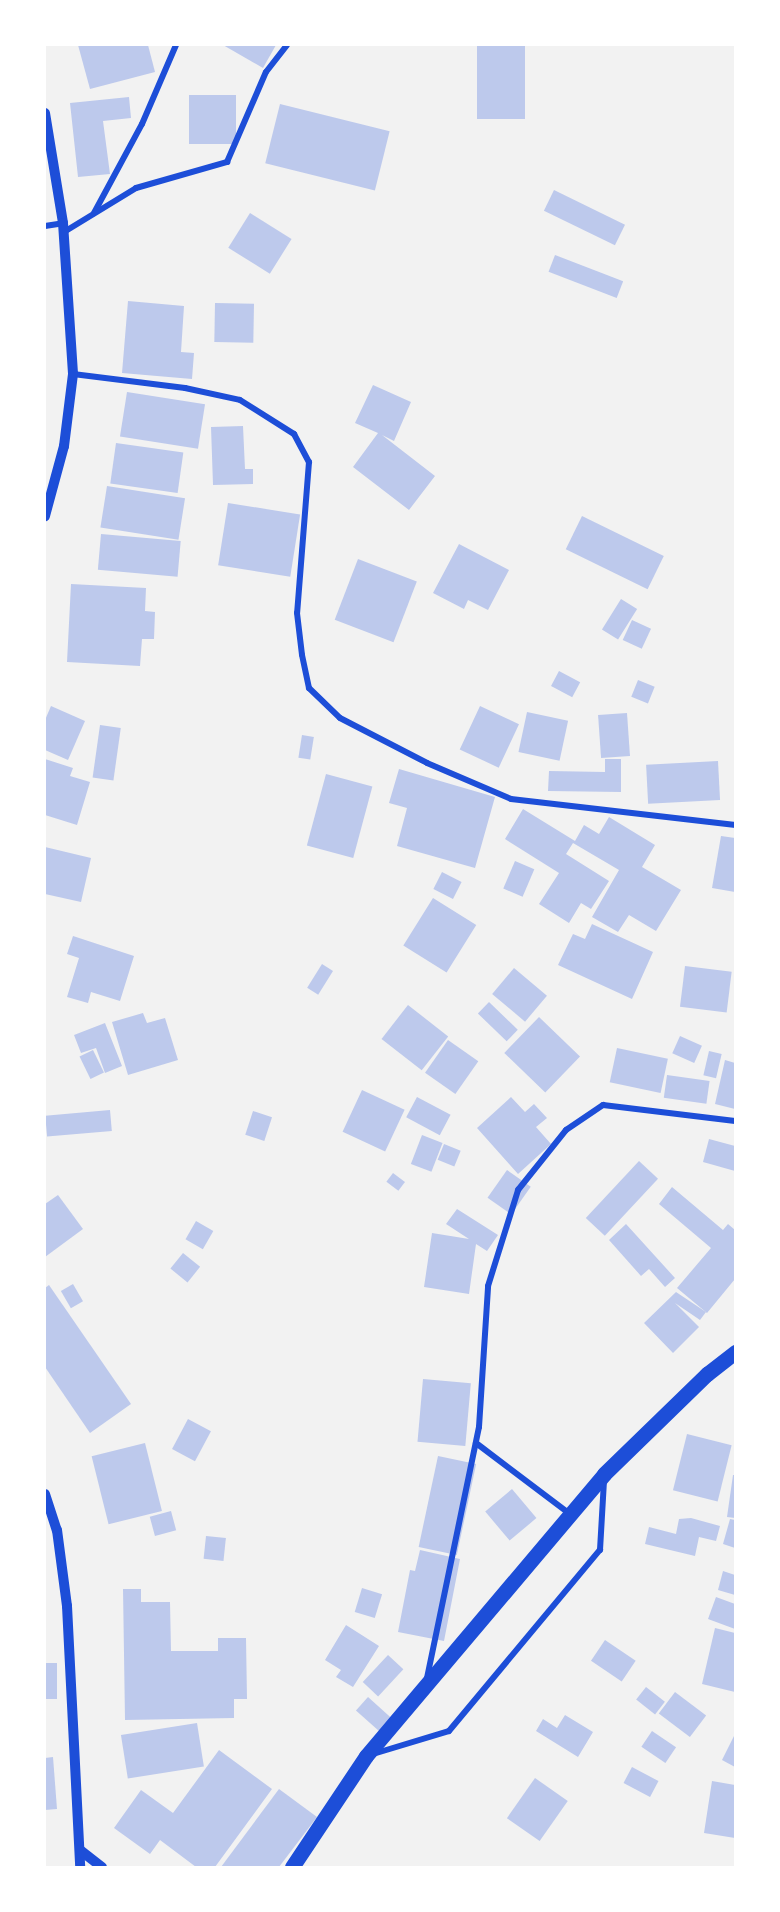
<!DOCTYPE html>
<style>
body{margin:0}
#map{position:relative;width:780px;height:1912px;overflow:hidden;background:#f2f2f2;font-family:"Roboto Condensed",sans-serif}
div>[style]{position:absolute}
.building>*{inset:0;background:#bdc9ec;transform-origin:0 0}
.minor>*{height:6px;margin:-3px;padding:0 3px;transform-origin:3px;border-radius:3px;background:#1d4ed8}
.tertiary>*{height:10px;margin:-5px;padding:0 5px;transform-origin:5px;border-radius:5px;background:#1d4ed8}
.primary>*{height:15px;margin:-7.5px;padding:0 7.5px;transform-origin:7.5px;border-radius:7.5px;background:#1d4ed8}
span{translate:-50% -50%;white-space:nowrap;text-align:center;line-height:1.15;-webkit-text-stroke:4.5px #fff;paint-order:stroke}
.frame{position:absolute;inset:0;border:46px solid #fff;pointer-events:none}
</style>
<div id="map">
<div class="building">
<i style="clip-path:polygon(78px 45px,148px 45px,155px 72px,90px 89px)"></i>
<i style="clip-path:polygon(223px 45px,276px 45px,263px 68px)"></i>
<i style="left:477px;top:45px;width:48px;height:74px"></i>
<i style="left:189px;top:95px;width:47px;height:49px"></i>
<i style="clip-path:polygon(129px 97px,131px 118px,103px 121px,110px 174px,78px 177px,70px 103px)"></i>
<i style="left:280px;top:104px;width:113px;height:61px;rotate:14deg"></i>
<i style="left:554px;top:190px;width:79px;height:23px;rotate:26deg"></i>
<i style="left:250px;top:213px;width:49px;height:41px;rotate:32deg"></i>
<i style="left:555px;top:255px;width:73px;height:18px;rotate:21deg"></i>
<i style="clip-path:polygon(128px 301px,184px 306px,181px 352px,194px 353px,192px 379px,122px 373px)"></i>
<i style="left:215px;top:303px;width:39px;height:39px;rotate:1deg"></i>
<i style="clip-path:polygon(373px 385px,411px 402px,394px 441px,382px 435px,435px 476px,409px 510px,353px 467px,378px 433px,355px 423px)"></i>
<i style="left:127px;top:392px;width:79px;height:45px;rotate:9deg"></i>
<i style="clip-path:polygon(243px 426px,245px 469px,253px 469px,253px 484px,213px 485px,211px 427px)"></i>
<i style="left:116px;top:443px;width:68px;height:41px;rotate:8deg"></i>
<i style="left:107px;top:486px;width:79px;height:42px;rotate:9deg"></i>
<i style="left:228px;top:503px;width:73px;height:63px;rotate:9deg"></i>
<i style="left:582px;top:516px;width:91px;height:37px;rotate:26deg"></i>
<i style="left:101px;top:534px;width:80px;height:36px;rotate:5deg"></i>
<i style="clip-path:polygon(459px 544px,509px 570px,488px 610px,468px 600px,464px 609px,433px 593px)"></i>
<i style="left:358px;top:559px;width:63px;height:65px;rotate:21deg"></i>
<i style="clip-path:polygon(71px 584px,146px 588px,145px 611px,155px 612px,154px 639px,142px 639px,140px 666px,67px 662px)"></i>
<i style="left:621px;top:599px;width:19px;height:36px;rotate:32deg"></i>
<i style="left:632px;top:620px;width:21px;height:22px;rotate:25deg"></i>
<i style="left:559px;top:671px;width:24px;height:17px;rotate:28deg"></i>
<i style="left:638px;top:680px;width:18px;height:18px;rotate:22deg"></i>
<i style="clip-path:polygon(51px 706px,85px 721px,68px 760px,45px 750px,45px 720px)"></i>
<i style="left:480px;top:706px;width:43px;height:48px;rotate:25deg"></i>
<i style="left:527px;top:712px;width:42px;height:41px;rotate:12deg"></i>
<i style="left:627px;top:713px;width:43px;height:29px;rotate:86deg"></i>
<i style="left:100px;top:725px;width:21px;height:53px;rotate:8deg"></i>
<i style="left:302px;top:735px;width:12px;height:23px;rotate:9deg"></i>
<i style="clip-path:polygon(45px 759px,73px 768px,70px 776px,90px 782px,77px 825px,45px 815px)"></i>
<i style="clip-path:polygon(605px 759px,621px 759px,621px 792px,548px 791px,549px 771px,605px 772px)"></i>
<i style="left:718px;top:761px;width:39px;height:72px;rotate:87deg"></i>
<i style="clip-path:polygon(399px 769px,495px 797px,475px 868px,397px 846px,407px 808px,389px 803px)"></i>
<i style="left:326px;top:774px;width:48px;height:74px;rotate:15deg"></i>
<i style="clip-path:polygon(523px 809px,575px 841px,584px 825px,599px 834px,609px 817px,655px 845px,642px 867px,681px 890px,656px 931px,629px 915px,618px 932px,592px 917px,619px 870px,573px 843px,566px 854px,609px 881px,591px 909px,581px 903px,569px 923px,539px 904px,559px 873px,505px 839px)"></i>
<i style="clip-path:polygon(721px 836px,735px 838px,735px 892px,712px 888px)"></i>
<i style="clip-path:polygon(45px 847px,91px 858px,81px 902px,45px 894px)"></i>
<i style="left:515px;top:861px;width:21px;height:30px;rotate:23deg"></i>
<i style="left:442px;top:872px;width:22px;height:19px;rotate:27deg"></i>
<i style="left:433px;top:898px;width:51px;height:56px;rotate:32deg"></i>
<i style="clip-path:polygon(592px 924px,653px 952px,632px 999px,558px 965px,573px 934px,585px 939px)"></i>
<i style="clip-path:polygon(73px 936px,134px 956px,120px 1001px,91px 992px,88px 1003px,67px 997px,79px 958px,67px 954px)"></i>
<i style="left:322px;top:964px;width:13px;height:28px;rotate:32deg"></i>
<i style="left:685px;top:966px;width:47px;height:41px;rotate:7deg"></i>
<i style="left:514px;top:968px;width:43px;height:34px;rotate:40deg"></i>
<i style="left:489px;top:1002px;width:40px;height:16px;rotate:44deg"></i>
<i style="left:408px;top:1005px;width:51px;height:43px;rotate:38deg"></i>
<i style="clip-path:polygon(143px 1013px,147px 1023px,165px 1018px,178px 1060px,128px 1075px,112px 1022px)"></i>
<i style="left:539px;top:1017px;width:57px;height:50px;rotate:44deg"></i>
<i style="clip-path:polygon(105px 1023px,122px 1066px,105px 1073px,96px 1048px,81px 1053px,74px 1035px)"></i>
<i style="left:680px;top:1036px;width:24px;height:19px;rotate:24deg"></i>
<i style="left:448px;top:1040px;width:37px;height:40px;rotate:35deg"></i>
<i style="left:617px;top:1048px;width:52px;height:35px;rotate:12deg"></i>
<i style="left:93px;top:1050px;width:25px;height:15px;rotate:64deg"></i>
<i style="left:709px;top:1051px;width:13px;height:25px;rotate:13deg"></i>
<i style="clip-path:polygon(725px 1060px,735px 1063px,735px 1109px,715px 1104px)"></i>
<i style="left:667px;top:1075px;width:43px;height:23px;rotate:8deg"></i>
<i style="left:362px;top:1090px;width:47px;height:46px;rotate:25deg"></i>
<i style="left:417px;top:1097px;width:38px;height:23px;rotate:28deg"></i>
<i style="clip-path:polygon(511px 1097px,525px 1112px,534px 1104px,547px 1118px,536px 1127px,551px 1144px,518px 1174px,477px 1128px)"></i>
<i style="left:110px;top:1110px;width:21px;height:65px;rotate:85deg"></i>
<i style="left:253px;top:1111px;width:20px;height:25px;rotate:18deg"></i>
<i style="left:422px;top:1135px;width:22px;height:31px;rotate:21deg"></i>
<i style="clip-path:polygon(709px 1139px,735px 1146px,735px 1171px,703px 1162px)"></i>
<i style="left:444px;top:1144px;width:18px;height:17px;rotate:22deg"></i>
<i style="left:639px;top:1161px;width:26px;height:78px;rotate:43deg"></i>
<i style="left:507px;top:1170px;width:29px;height:34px;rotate:35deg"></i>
<i style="left:393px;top:1173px;width:15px;height:11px;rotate:37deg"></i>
<i style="clip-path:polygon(672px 1187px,723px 1230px,728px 1224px,735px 1230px,735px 1279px,707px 1313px,677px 1288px,711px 1248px,659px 1204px)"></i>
<i style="clip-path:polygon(58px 1195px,83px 1229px,45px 1257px,45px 1204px)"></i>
<i style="clip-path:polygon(457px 1209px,498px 1235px,487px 1251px,476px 1244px,469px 1294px,424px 1287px,432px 1233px,469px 1239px,446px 1224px)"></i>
<i style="left:196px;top:1221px;width:20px;height:21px;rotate:30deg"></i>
<i style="clip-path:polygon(626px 1224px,675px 1278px,665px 1287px,649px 1269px,641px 1276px,609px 1240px)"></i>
<i style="left:183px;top:1253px;width:22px;height:20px;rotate:39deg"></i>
<i style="left:73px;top:1284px;width:20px;height:14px;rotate:60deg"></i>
<i style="clip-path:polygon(49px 1285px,131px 1404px,90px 1433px,45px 1367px,45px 1288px)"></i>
<i style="clip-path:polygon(676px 1292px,706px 1312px,700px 1320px,675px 1303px,699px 1327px,673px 1353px,644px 1323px)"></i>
<i style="left:423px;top:1379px;width:48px;height:63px;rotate:5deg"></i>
<i style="left:188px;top:1419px;width:26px;height:34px;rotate:28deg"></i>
<i style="left:687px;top:1434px;width:46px;height:58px;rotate:14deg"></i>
<i style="left:145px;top:1443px;width:70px;height:55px;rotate:76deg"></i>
<i style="left:438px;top:1456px;width:39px;height:93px;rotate:12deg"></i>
<i style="clip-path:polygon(733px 1475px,735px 1475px,735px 1518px,727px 1517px)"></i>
<i style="left:512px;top:1489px;width:38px;height:35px;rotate:50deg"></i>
<i style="left:171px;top:1511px;width:20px;height:22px;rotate:75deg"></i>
<i style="clip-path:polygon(691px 1518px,720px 1526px,716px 1541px,699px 1537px,695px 1556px,645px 1544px,649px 1527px,676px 1534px,679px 1519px)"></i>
<i style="clip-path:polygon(730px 1519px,735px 1520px,735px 1548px,723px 1544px)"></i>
<i style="left:206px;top:1536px;width:20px;height:23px;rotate:6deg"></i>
<i style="clip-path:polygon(420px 1550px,460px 1559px,444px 1641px,398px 1632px,410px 1570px,415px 1571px)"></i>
<i style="clip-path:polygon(723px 1571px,735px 1575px,735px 1595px,718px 1590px)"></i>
<i style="left:362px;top:1588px;width:21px;height:25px;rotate:17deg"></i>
<i style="clip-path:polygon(123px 1589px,141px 1589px,141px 1602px,170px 1602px,171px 1651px,218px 1651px,218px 1638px,246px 1638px,247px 1699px,234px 1699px,234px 1718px,125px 1720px)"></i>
<i style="clip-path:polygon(716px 1597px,735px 1604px,735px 1629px,708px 1619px)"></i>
<i style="clip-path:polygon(346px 1625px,379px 1646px,353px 1687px,336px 1677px,341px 1670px,325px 1660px)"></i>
<i style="clip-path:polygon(715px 1628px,735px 1633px,735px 1692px,702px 1684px)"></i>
<i style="left:605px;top:1640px;width:37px;height:25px;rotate:34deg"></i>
<i style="left:388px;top:1655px;width:21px;height:37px;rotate:43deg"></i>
<i style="left:45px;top:1663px;width:12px;height:36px"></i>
<i style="left:646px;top:1687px;width:24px;height:16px;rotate:38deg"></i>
<i style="left:675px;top:1692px;width:39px;height:27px;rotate:37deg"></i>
<i style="left:368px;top:1697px;width:31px;height:18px;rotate:42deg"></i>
<i style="clip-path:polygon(565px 1715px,593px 1732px,578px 1757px,536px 1731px,543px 1719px,557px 1728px)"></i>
<i style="left:197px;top:1723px;width:44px;height:77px;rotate:81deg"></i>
<i style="left:652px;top:1731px;width:29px;height:19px;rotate:34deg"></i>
<i style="clip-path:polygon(735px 1734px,735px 1767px,722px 1760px)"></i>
<i style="clip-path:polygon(219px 1750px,272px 1789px,215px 1867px,196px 1867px,160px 1840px,150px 1854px,114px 1828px,141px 1790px,173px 1813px)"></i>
<i style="clip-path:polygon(53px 1757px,57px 1809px,45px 1810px,45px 1758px)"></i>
<i style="left:632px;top:1767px;width:30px;height:18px;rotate:28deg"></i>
<i style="left:535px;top:1778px;width:40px;height:49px;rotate:35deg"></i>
<i style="clip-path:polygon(712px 1781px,735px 1785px,735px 1838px,704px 1833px)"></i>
<i style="clip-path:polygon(279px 1789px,317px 1817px,279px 1867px,221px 1867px)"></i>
</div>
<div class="minor">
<i style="left:94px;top:213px;width:101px;rotate:-61.7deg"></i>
<i style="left:142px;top:124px;width:86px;rotate:-66.7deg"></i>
<i style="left:45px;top:226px;width:18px;rotate:-9deg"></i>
<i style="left:64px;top:232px;width:84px;rotate:-31.4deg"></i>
<i style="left:136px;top:188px;width:95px;rotate:-15.9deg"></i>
<i style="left:227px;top:162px;width:98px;rotate:-66.6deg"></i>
<i style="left:266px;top:72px;width:34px;rotate:-52deg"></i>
<i style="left:73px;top:374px;width:113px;rotate:7.1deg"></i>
<i style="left:185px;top:388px;width:56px;rotate:12.3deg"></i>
<i style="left:240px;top:400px;width:64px;rotate:32.2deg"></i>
<i style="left:294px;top:434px;width:32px;rotate:62deg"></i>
<i style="left:309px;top:462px;width:151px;rotate:94.5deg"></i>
<i style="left:297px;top:613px;width:42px;rotate:83.2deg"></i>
<i style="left:302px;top:655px;width:34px;rotate:78deg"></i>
<i style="left:309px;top:688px;width:43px;rotate:44.1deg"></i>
<i style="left:340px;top:718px;width:98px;rotate:27.3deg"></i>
<i style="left:427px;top:763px;width:91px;rotate:23.2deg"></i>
<i style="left:511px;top:799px;width:226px;rotate:6.6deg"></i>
<i style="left:476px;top:1443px;width:118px;rotate:37.1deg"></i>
<i style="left:427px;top:1678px;width:256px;rotate:-78.3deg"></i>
<i style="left:479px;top:1427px;width:141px;rotate:-86.3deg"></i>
<i style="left:488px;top:1286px;width:101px;rotate:-72.6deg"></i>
<i style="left:518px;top:1190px;width:77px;rotate:-51.3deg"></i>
<i style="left:566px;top:1130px;width:45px;rotate:-34deg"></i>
<i style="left:603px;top:1105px;width:133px;rotate:6.9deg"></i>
<i style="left:373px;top:1754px;width:79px;rotate:-16.8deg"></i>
<i style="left:449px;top:1731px;width:236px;rotate:-50.2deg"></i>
<i style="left:600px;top:1550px;width:70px;rotate:-86.7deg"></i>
</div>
<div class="tertiary">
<i style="left:45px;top:113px;width:111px;rotate:80.7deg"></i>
<i style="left:63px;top:223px;width:151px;rotate:86.2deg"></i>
<i style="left:73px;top:374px;width:73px;rotate:97.1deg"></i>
<i style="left:64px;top:446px;width:73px;rotate:105.2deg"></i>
<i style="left:45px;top:1494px;width:38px;rotate:72deg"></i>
<i style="left:57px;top:1530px;width:77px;rotate:82.5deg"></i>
<i style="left:67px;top:1606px;width:261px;rotate:87.1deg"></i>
<i style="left:80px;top:1850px;width:28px;rotate:38deg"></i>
</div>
<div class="primary">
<i style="left:292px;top:1867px;width:133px;rotate:-56.3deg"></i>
<i style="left:366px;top:1756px;width:369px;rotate:-49.8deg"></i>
<i style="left:604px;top:1474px;width:144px;rotate:-44.2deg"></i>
<i style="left:707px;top:1374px;width:36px;rotate:-38deg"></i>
</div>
<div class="frame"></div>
</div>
